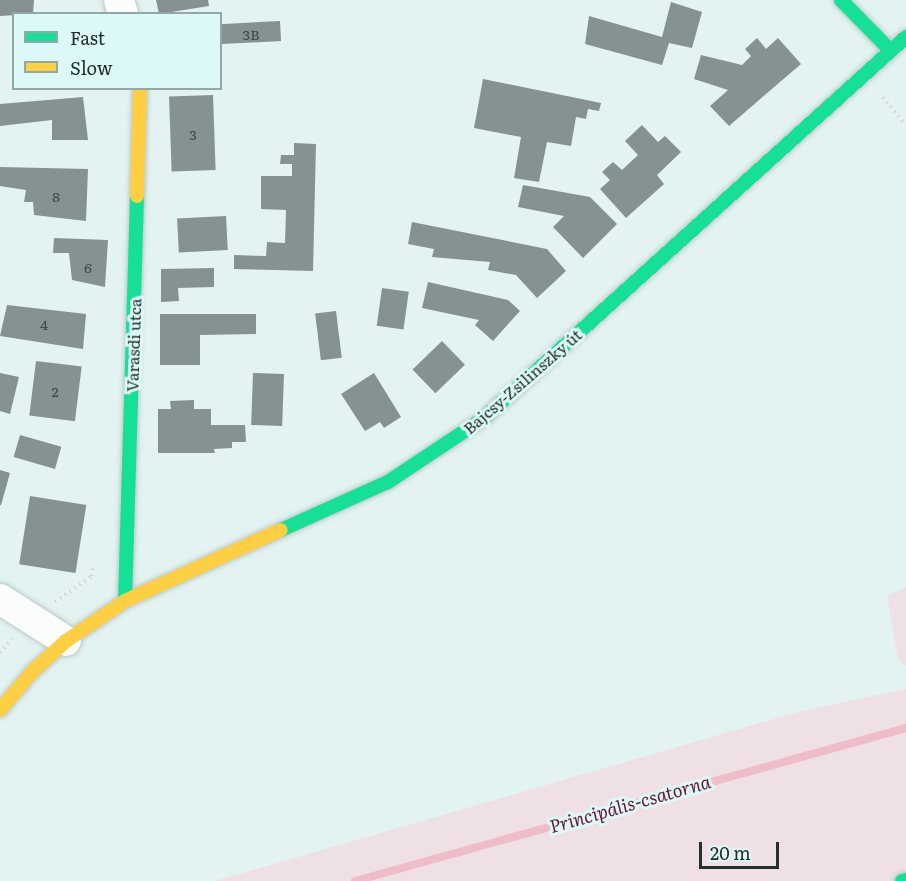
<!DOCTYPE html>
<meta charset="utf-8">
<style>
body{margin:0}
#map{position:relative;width:906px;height:881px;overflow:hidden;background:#e2f3f1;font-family:Literata,serif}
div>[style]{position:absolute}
.green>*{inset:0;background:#efe0e5}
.stream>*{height:8px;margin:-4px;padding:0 4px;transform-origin:4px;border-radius:4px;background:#efbcca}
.building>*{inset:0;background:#859291;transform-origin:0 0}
.path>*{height:4px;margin-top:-2px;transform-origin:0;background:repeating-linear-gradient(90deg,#d3d7d7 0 1.5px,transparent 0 6px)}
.roads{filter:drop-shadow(0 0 2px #bdc9c8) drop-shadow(0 0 2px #bdc9c8)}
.street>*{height:30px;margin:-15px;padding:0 15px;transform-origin:15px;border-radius:15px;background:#fbfdfd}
.fast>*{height:14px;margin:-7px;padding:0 7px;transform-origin:7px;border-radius:7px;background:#16e098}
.slow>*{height:14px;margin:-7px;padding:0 7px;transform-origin:7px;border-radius:7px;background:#ffcf43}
span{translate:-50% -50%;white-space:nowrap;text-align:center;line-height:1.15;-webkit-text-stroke:6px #dcf9f7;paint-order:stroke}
.number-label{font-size:14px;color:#3c4847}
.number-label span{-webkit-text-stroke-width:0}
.street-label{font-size:16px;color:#242f2e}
.water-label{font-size:18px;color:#6b1637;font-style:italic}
.legend{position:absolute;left:12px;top:12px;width:210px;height:78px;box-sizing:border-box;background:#dcf9f7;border:2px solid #92a8a7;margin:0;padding:8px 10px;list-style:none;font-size:18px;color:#242f2e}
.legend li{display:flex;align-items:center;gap:12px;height:30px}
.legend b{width:30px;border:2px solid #92a8a7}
.scale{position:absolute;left:699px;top:842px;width:80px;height:27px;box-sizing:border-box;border:3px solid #242f2e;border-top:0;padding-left:8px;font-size:18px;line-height:21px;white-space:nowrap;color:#242f2e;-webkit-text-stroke:4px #dcf9f7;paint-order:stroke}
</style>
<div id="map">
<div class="green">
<i style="clip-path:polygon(906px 587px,906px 666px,898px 659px,887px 596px)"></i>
<i style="clip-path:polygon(906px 689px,906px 881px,215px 881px,798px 712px)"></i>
</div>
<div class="stream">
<i style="left:355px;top:881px;width:572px;rotate:-15.52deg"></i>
</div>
<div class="building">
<i style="clip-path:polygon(0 0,34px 0,33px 14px,0 16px)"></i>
<i style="clip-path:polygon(156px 0,208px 0,209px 6px,159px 14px)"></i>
<i style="clip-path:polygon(671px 2px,702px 12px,692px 48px,669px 43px,662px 65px,585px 44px,589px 16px,662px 37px)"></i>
<i style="left:280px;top:21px;width:20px;height:60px;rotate:87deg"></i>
<i style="clip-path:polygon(757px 38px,766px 49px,778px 38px,801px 64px,729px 126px,710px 106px,728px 90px,694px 79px,701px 55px,742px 65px,751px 56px,745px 49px)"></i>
<i style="clip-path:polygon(483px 79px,601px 103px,599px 111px,588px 109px,586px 119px,576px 117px,571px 146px,547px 142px,539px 182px,514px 178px,521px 137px,474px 128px)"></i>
<i style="left:213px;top:95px;width:75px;height:44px;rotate:88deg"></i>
<i style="clip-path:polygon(83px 97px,88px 140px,52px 140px,52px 120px,0 126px,0 104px)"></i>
<i style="clip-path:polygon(642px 125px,658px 142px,665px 136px,681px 152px,657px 175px,664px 184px,626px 218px,600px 189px,610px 180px,602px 172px,613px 162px,622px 170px,638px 155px,625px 141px)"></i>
<i style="clip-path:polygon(294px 143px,316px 144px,313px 271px,234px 269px,234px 255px,266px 256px,267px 242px,285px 243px,286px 210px,261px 209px,261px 176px,292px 176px,292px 164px,280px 164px,281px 155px,294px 155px)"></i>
<i style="clip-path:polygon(0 167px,88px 169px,86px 221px,34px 215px,33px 202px,24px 202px,26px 190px,0 186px)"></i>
<i style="clip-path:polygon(523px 185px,590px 197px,617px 224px,583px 258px,553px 227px,564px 216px,518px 207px)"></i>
<i style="left:226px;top:216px;width:34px;height:49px;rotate:87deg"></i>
<i style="clip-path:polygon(412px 222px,547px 249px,566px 271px,537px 298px,516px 275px,488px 270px,490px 262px,432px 257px,434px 249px,408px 244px)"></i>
<i style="clip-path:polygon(54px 238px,108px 240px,105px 287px,72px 280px,69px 253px,53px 253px)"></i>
<i style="clip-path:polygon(214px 268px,214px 287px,178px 288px,179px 301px,161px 302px,161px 269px)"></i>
<i style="clip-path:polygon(428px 282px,508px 300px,520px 311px,493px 341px,475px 325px,479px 320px,422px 308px)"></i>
<i style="left:382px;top:288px;width:27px;height:38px;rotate:8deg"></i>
<i style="clip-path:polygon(7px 305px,86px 314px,83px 349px,0 336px)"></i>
<i style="left:336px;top:311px;width:47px;height:21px;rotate:83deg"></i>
<i style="clip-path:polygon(160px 314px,256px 314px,256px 334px,200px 335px,200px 365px,160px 365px)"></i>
<i style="left:442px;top:341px;width:33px;height:41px;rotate:46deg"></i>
<i style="left:36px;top:361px;width:46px;height:55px;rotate:7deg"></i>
<i style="clip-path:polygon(0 373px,19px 377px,10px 414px,0 411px)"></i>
<i style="left:253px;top:373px;width:31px;height:52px;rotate:2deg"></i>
<i style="clip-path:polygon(374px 373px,401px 417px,384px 428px,380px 422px,365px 431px,341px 394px)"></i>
<i style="clip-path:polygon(194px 400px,194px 409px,211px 409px,211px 425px,245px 425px,246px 442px,232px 442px,232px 448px,214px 449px,215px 453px,158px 453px,158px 409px,171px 409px,170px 401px)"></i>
<i style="left:20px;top:435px;width:43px;height:23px;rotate:16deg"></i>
<i style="clip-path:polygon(0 470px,10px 473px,1px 505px,0 505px)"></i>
<i style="left:30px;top:496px;width:57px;height:69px;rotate:9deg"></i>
</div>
<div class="path">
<i style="left:883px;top:97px;width:36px;rotate:51deg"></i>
<i style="left:55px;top:602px;width:45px;rotate:-35.1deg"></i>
<i style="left:92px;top:576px;width:11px;rotate:-80deg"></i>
<i style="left:0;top:653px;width:19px;rotate:-51deg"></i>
</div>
<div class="roads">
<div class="street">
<i style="left:119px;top:0;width:15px;rotate:74deg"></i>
<i style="left:0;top:599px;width:78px;rotate:32.5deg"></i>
</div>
<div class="fast">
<i style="left:841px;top:0;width:70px;rotate:45.6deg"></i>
<i style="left:281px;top:530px;width:117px;rotate:-24.2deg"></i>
<i style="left:388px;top:482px;width:114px;rotate:-33.6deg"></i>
<i style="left:483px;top:419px;width:570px;rotate:-42.08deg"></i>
<i style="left:125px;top:601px;width:405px;rotate:-88.3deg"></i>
<i style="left:902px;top:881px;width:4px;rotate:-14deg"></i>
</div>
<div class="slow">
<i style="left:137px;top:196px;width:108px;rotate:-88.4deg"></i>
<i style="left:0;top:710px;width:50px;rotate:-49.9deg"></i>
<i style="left:32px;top:672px;width:46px;rotate:-42.4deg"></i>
<i style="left:66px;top:641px;width:71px;rotate:-34.1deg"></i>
<i style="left:125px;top:601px;width:171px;rotate:-24.5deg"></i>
</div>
</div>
<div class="number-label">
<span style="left:251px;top:34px">3B</span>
<span style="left:193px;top:134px">3</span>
<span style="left:56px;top:196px">8</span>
<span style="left:88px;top:267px">6</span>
<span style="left:44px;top:324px">4</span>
<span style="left:55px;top:391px">2</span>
</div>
<div class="street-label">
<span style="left:133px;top:345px;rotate:-88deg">Varasdi utca</span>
<span style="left:522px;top:381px;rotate:-41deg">Bajcsy-Zsilinszky út</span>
</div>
<div class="water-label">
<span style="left:630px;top:804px;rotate:-16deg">Principális-csatorna</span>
</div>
<ul class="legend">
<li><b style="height:8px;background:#16e098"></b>Fast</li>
<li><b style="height:8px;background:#ffcf43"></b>Slow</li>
</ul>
<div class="scale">20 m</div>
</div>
